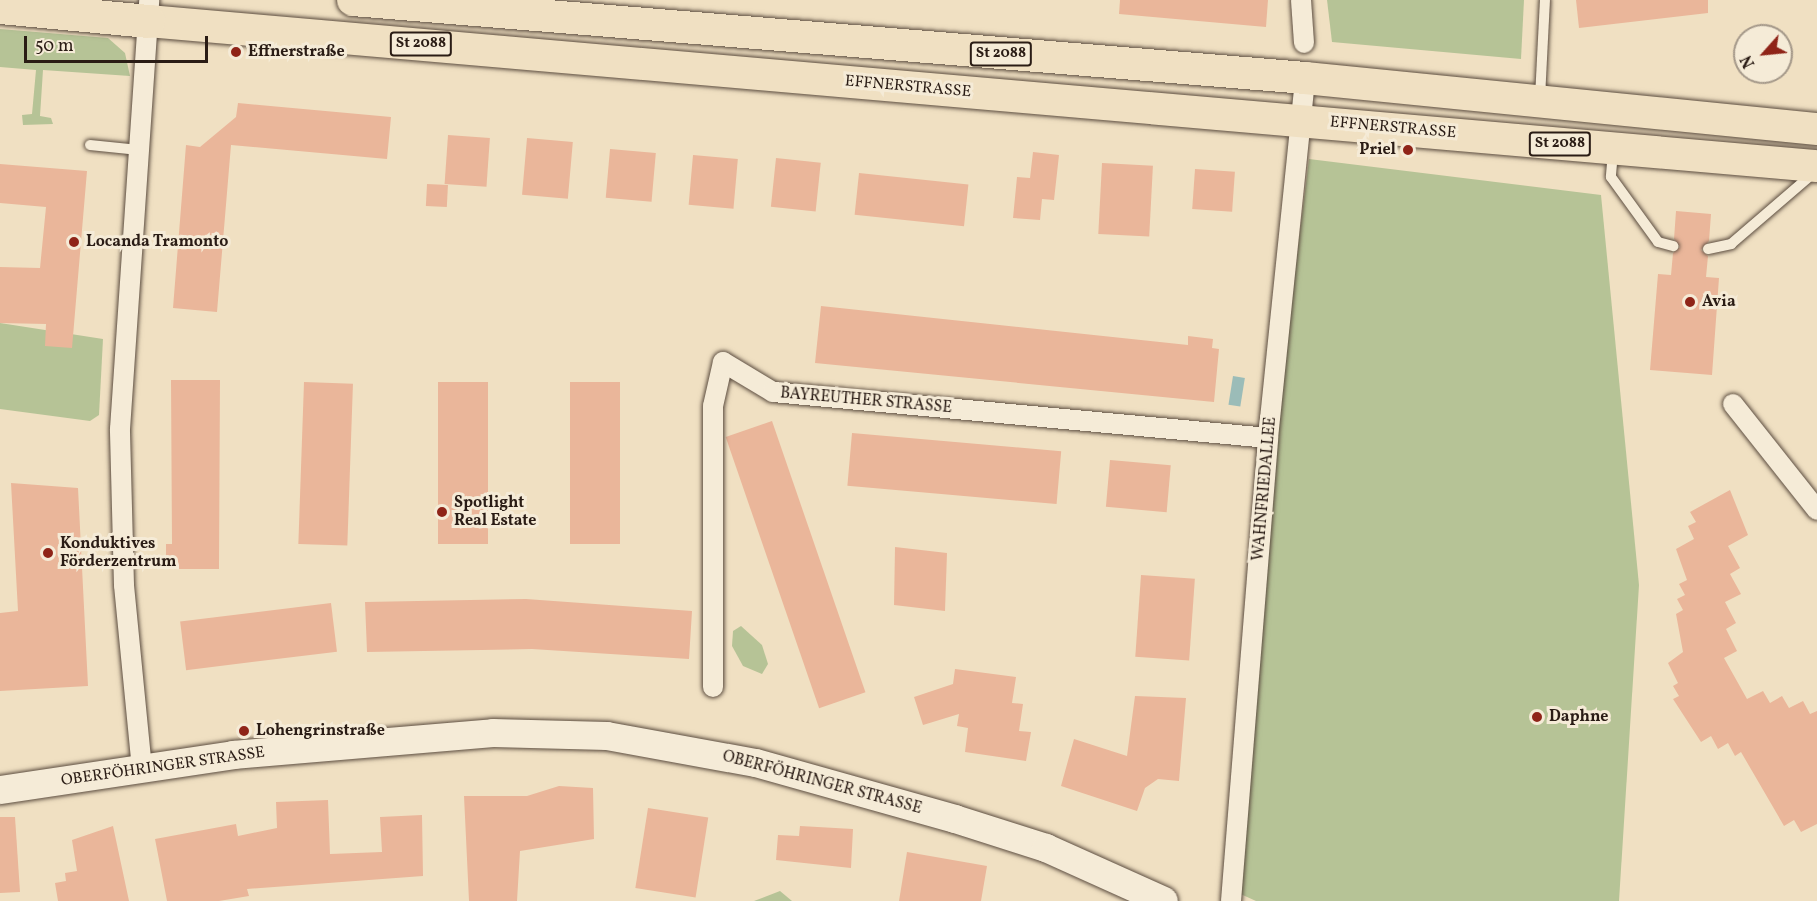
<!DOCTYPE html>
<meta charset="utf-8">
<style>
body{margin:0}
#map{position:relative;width:1817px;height:901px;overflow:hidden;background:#f0e0c2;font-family:Vollkorn,serif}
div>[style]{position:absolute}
.green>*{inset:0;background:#b6c396}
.water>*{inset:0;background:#9bbcb8;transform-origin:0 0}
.building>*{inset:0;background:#eab69a;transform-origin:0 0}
.roads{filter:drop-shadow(0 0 2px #5c4d40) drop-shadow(0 0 2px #5c4d40)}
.lane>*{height:10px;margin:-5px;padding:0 5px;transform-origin:5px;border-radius:5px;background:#f5ebd7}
.street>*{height:20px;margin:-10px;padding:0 10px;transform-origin:10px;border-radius:10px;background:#f5ebd7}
.secondary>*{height:28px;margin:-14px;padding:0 14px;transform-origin:14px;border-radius:14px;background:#f5ebd7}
.primary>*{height:32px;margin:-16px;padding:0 16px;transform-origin:16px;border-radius:16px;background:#f0e0c2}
.highway>*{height:33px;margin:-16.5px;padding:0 16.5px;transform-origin:16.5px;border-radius:16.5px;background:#f0e0c2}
.dots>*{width:16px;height:16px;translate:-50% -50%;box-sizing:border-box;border:3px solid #f5ebd7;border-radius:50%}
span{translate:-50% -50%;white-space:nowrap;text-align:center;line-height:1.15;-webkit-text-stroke:6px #f5ebd7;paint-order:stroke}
.shield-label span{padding:2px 4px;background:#f5ebd7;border:2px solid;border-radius:4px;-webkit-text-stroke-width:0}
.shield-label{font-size:15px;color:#2a1c15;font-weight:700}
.poi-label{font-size:16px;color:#2a1c15;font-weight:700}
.left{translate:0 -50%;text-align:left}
.right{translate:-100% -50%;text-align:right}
.street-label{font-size:16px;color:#2a1c15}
.north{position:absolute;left:1733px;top:24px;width:60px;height:60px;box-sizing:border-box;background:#f5ebd7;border:2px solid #a49889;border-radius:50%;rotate:243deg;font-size:16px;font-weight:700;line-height:24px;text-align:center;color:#2a1c15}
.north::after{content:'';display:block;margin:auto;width:21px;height:27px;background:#8f2418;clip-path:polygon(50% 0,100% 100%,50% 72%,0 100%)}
.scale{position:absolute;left:24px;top:36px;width:184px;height:27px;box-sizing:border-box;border:3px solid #2a1c15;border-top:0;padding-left:8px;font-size:18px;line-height:21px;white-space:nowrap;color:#2a1c15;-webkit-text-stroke:4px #f5ebd7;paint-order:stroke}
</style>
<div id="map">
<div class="green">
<i style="clip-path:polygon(1327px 0,1524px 0,1521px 59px,1332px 42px)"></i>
<i style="clip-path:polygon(0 29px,108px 38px,125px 53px,130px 76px,43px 70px,40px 116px,51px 118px,53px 124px,23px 125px,22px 115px,32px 114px,36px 70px,0 67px)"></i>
<i style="clip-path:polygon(1309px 159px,1601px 195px,1639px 585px,1619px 901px,1256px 901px,1236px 892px,1274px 440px)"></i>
<i style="clip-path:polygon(0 323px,103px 339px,99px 415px,90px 421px,0 409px)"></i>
<i style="clip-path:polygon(741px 626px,762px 645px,768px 664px,762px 674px,743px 666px,732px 646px,733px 631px)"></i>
<i style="clip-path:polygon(780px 891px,792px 901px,754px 901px)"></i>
</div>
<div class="water">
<i style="left:1233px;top:376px;width:12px;height:29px;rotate:9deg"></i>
</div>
<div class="building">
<i style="clip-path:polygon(1120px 0,1268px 0,1266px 27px,1119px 14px)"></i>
<i style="clip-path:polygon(1576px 0,1708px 0,1708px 13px,1579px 28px)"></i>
<i style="clip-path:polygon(238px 103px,391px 117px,387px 159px,231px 145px,217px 312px,173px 308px,186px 145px,200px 147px,236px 117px)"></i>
<i style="left:448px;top:135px;width:42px;height:49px;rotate:4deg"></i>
<i style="left:527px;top:138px;width:46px;height:57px;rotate:5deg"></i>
<i style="left:610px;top:149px;width:46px;height:49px;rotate:5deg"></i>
<i style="clip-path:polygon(1033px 152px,1059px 155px,1054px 200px,1042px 199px,1040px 220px,1013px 218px,1017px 177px,1030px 178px)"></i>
<i style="left:693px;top:155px;width:45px;height:50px;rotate:5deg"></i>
<i style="left:776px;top:158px;width:45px;height:49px;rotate:6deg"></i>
<i style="left:1102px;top:163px;width:51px;height:71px;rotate:3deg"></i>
<i style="clip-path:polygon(0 164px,87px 171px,72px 348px,45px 346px,46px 324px,0 323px,0 267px,40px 268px,46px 207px,0 203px)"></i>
<i style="left:1195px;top:169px;width:40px;height:40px;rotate:4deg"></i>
<i style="left:859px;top:173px;width:110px;height:42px;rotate:6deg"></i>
<i style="left:427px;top:184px;width:21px;height:22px;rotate:3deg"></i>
<i style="clip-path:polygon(1676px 211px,1711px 214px,1709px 241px,1701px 250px,1708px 256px,1706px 277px,1719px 278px,1712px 375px,1650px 370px,1658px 274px,1671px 275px,1673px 253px,1680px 247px,1674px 239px)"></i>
<i style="clip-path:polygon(821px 306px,1188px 345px,1188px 336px,1213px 339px,1212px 348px,1219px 349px,1214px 402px,815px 363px)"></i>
<i style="clip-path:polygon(171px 380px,220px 380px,219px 569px,166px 569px,166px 544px,172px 544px)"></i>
<i style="left:304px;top:382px;width:49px;height:162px;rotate:2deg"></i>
<i style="left:438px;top:382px;width:50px;height:162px"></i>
<i style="left:620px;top:382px;width:162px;height:50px;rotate:90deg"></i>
<i style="left:772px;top:421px;width:287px;height:49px;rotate:71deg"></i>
<i style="left:852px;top:433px;width:210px;height:53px;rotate:5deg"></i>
<i style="left:1110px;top:460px;width:61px;height:47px;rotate:5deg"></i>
<i style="clip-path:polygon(11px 483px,78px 488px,88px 686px,0 691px,0 613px,18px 611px)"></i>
<i style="clip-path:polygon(1730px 490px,1748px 535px,1728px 546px,1740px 568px,1730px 574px,1741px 594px,1725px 602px,1736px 623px,1726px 629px,1737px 651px,1724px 658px,1747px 699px,1763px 691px,1770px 703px,1782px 696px,1789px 708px,1803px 701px,1810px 714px,1817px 711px,1817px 824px,1801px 832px,1794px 820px,1784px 826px,1741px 752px,1735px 756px,1728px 743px,1718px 749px,1711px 736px,1701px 742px,1673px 699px,1679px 696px,1673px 686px,1678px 683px,1668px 663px,1683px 652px,1676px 614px,1683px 610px,1677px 599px,1685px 595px,1679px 584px,1687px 580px,1676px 549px,1694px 539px,1688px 526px,1696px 522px,1690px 512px)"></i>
<i style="clip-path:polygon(895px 547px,947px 553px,945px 611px,894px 605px)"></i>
<i style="left:1141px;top:575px;width:54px;height:82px;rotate:4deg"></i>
<i style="clip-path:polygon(526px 599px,692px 611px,689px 659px,532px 649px,367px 652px,365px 602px)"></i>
<i style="left:331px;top:603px;width:49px;height:152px;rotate:83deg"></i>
<i style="clip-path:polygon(955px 669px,1016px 677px,1012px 703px,1023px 704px,1019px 731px,1031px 732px,1026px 761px,965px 752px,968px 728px,957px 726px,959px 714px,923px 725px,914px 697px,953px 684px)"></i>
<i style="clip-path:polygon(1135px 696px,1186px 698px,1179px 781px,1158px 779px,1145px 788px,1137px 811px,1061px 786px,1074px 739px,1127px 756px)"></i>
<i style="clip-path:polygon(559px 786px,593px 788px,594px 839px,520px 851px,517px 901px,469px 901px,464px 796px,527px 796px)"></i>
<i style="clip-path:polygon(328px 800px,330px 854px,382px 852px,380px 817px,422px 815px,423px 876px,247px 889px,249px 896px,219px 901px,167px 901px,155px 839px,236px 824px,238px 836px,277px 828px,276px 802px)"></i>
<i style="left:648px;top:808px;width:61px;height:81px;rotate:9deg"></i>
<i style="clip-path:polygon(0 817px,15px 817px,20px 892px,0 893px)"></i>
<i style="clip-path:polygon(113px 826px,129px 901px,58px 901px,55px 883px,66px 881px,65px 873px,77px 871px,72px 840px)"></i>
<i style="clip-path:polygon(800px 826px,853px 829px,851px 868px,776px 860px,778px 835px,799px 836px)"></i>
<i style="clip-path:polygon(907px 852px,987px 866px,981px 901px,899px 901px)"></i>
</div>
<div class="roads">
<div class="lane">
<i style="left:1540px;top:98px;width:98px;rotate:-87.1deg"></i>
<i style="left:90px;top:145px;width:49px;rotate:5.8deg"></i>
<i style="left:1613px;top:152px;width:25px;rotate:95deg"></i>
<i style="left:1611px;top:177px;width:80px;rotate:54.1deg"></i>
<i style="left:1658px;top:242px;width:16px;rotate:15deg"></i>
<i style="left:1708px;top:249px;width:24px;rotate:-12deg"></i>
<i style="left:1731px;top:244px;width:112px;rotate:-40.7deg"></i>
</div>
<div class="street">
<i style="left:1301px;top:0;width:43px;rotate:86deg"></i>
<i style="left:1733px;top:404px;width:135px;rotate:51.6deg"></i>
<i style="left:713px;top:687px;width:281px;rotate:-90deg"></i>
<i style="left:713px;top:406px;width:45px;rotate:-77.2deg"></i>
<i style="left:723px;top:362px;width:58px;rotate:31deg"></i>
<i style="left:773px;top:392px;width:497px;rotate:5.3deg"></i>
<i style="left:142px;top:769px;width:185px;rotate:-95.6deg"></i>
<i style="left:124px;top:585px;width:156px;rotate:-91.5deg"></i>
<i style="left:120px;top:429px;width:430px;rotate:-86.1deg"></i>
<i style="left:1231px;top:901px;width:464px;rotate:-85.4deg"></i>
<i style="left:1268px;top:438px;width:362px;rotate:-84.1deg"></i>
</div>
<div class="secondary">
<i style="left:0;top:790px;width:236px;rotate:-8.5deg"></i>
<i style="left:233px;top:755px;width:261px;rotate:-4.8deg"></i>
<i style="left:493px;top:733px;width:114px;rotate:1.5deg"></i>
<i style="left:607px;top:736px;width:151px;rotate:10.3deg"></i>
<i style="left:756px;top:763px;width:207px;rotate:15.7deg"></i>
<i style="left:955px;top:819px;width:96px;rotate:17.7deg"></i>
<i style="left:1046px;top:848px;width:129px;rotate:24.2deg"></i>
</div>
<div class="primary">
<i style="left:353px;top:0;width:955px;rotate:4.68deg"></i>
<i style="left:1305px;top:78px;width:515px;rotate:5.69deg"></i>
<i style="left:148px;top:21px;width:1675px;rotate:4.97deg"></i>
</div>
<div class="highway">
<i style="left:0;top:7px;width:149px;rotate:5.4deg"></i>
</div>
</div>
<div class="dots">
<i style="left:236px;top:52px;background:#8f2418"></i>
<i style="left:1408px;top:150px;background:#8f2418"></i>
<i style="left:74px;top:242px;background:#8f2418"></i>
<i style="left:1690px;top:302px;background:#8f2418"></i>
<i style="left:442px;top:512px;background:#8f2418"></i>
<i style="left:48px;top:553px;background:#8f2418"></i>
<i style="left:1537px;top:717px;background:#8f2418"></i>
<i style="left:244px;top:731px;background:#8f2418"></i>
</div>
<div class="shield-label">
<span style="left:421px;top:44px">St 2088</span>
<span style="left:1001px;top:54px">St 2088</span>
<span style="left:1560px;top:144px">St 2088</span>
</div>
<div class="poi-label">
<span class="left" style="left:248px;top:52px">Effnerstraße</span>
<span class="right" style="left:1396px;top:150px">Priel</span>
<span class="left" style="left:86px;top:242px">Locanda Tramonto</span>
<span class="left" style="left:1702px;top:302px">Avia</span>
<span class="left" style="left:454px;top:512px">Spotlight<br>Real Estate</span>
<span class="left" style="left:60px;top:553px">Konduktives<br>Förderzentrum</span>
<span class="left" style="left:1549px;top:717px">Daphne</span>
<span class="left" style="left:256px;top:731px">Lohengrinstraße</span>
</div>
<div class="street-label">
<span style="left:908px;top:87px;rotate:5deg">EFFNERSTRASSE</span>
<span style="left:1393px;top:128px;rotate:5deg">EFFNERSTRASSE</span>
<span style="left:866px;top:401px;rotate:5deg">BAYREUTHER STRASSE</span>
<span style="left:1265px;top:489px;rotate:-85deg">WAHNFRIEDALLEE</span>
<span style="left:163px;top:767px;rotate:-8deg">OBERFÖHRINGER STRASSE</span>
<span style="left:822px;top:783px;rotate:15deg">OBERFÖHRINGER STRASSE</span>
</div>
<div class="north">N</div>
<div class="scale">50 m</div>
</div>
